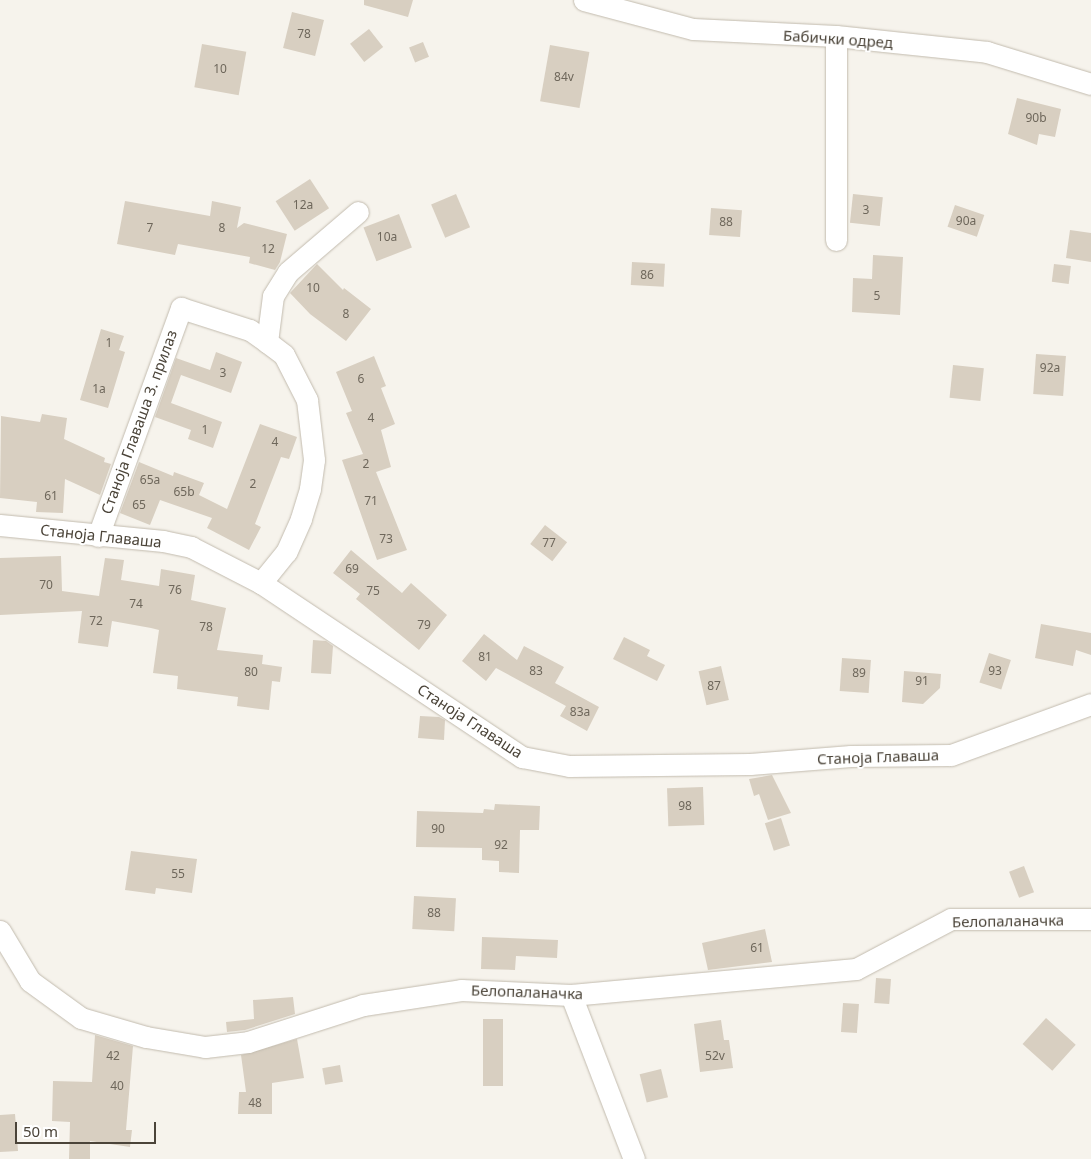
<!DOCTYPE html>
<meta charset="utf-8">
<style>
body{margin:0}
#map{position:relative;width:1091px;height:1159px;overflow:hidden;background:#f6f3ec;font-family:"Noto Sans",sans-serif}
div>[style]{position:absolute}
.building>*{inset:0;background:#d8cfc1;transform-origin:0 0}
.roads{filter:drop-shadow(0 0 1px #c2bbae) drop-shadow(0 0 1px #c2bbae)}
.minor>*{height:21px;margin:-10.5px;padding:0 10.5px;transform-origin:10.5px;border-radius:10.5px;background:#fff}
span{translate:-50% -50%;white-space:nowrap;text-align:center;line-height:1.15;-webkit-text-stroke:4px #fff;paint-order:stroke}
.number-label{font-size:12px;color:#6e675b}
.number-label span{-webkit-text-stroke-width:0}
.street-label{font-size:15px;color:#4b4439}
.scale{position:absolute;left:15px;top:1122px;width:141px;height:22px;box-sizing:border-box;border:2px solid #4b4439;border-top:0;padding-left:6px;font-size:15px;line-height:18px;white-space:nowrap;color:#4b4439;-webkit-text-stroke:4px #fff;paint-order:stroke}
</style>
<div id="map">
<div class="building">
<i style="clip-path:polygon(364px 0,413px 0,408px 17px,364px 5px)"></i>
<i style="left:292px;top:12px;width:33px;height:37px;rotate:14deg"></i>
<i style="left:369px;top:29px;width:23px;height:24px;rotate:52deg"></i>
<i style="left:423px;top:42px;width:16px;height:15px;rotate:68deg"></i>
<i style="left:202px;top:44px;width:45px;height:44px;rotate:10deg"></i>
<i style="left:550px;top:45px;width:40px;height:57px;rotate:10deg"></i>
<i style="clip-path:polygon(1017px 98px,1061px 109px,1055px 137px,1039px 134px,1037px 145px,1008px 134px)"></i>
<i style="left:310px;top:179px;width:35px;height:41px;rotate:57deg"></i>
<i style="left:456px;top:194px;width:36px;height:27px;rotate:67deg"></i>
<i style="left:853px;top:194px;width:30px;height:29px;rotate:6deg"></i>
<i style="clip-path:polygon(125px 201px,210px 216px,212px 201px,241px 207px,237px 228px,244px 223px,287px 234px,280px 262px,275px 270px,249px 263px,250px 257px,178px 244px,175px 255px,117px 244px)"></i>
<i style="left:955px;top:205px;width:31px;height:23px;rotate:19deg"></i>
<i style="left:711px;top:208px;width:31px;height:27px;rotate:4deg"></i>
<i style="left:399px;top:214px;width:36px;height:38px;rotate:69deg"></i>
<i style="clip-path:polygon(1070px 230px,1091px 233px,1091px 262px,1066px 258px)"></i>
<i style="clip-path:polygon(873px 255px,903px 257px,900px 315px,852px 312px,853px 278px,872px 279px)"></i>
<i style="left:632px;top:262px;width:33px;height:23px;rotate:3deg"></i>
<i style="clip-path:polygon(317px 264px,343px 290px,344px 288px,371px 309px,346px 341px,310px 314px,290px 293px)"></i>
<i style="left:1054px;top:264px;width:17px;height:18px;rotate:7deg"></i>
<i style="clip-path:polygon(101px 329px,124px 336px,119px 350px,125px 352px,108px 408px,80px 400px)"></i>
<i style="clip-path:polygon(216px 352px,242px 362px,231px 393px,181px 375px,171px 403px,222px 422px,213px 448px,188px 439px,191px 430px,155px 417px,176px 358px,210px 370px)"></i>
<i style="left:1036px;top:354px;width:30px;height:40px;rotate:4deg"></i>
<i style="clip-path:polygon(374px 356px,386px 386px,381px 388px,395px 424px,381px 430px,391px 467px,376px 472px,407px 550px,377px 560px,342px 460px,363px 454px,346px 413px,352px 411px,336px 372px)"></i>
<i style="left:953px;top:365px;width:31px;height:33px;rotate:6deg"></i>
<i style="clip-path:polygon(42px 414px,67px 418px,64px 439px,105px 458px,104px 462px,111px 464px,100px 495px,65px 479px,63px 513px,36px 512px,37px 502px,0 498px,1px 416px,40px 422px)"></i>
<i style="clip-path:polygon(260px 424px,297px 437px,289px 459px,281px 457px,255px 524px,261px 527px,249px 550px,207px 528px,212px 518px,160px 500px,150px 525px,120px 513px,139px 462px,173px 476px,174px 472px,204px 483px,199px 495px,227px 509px)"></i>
<i style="left:545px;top:525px;width:28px;height:24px;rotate:38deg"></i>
<i style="clip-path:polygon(351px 550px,402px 593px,411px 583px,447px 615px,419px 650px,356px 599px,360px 594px,333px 573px)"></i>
<i style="clip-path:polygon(61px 556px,62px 591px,99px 596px,105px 558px,124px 560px,121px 580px,159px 586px,161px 569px,195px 575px,191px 600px,226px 608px,217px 650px,263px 655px,262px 664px,282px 667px,280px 682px,272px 681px,269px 710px,237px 706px,238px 697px,177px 689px,178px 676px,153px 673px,159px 630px,151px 628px,112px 621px,108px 647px,78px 643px,82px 611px,0 615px,0 558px)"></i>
<i style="clip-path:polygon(1041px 624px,1091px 633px,1091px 655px,1076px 650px,1073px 666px,1035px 658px)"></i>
<i style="clip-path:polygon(484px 634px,517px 660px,524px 646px,564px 667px,555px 683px,599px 707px,587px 731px,560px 716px,566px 706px,496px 668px,486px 681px,462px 661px)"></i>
<i style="clip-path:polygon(624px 637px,650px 650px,647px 656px,665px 665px,657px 681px,613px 659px)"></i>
<i style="clip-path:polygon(313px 640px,326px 641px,333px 646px,331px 674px,311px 673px)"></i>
<i style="left:989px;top:653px;width:23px;height:31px;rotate:18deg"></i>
<i style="left:842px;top:658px;width:29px;height:33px;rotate:4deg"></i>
<i style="left:721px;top:666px;width:35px;height:23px;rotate:77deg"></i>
<i style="clip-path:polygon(904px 671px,941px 674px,940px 688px,923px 704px,902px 702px)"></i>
<i style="clip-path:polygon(420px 716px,439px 717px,445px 720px,444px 740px,418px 738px)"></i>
<i style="clip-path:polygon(772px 775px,791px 813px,768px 820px,759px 794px,754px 796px,749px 779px)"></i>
<i style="left:703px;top:787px;width:38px;height:36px;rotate:88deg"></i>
<i style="clip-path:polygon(495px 804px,540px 806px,539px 830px,520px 830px,519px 873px,499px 872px,499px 861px,482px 860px,482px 848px,416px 847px,417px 811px,483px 813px,484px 809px,494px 810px)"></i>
<i style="left:781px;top:818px;width:29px;height:17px;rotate:72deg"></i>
<i style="clip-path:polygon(131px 851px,197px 859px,192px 893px,156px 888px,155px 894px,125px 890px)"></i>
<i style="left:1024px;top:866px;width:28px;height:16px;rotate:69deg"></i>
<i style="left:414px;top:896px;width:42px;height:33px;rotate:3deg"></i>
<i style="clip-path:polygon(765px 929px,772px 962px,708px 970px,702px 943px)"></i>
<i style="clip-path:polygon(482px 937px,558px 940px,557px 958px,516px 956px,515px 970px,481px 969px)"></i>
<i style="left:876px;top:978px;width:15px;height:25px;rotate:4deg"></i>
<i style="clip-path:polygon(293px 997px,295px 1014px,245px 1030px,227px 1032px,226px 1022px,254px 1019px,253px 1000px)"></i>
<i style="left:843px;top:1003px;width:16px;height:29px;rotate:4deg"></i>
<i style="left:1046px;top:1018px;width:40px;height:35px;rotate:42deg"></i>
<i style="left:483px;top:1019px;width:20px;height:67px"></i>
<i style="clip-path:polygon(721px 1020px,724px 1040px,729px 1040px,733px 1068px,700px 1072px,694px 1024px)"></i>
<i style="clip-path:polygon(95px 1035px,133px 1046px,126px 1130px,132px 1130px,130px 1147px,90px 1141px,90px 1159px,69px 1159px,70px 1122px,52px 1121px,53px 1081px,92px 1082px)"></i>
<i style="clip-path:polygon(297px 1039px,304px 1078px,272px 1083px,272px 1114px,238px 1114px,239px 1092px,246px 1092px,241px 1055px)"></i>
<i style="left:340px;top:1065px;width:17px;height:18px;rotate:80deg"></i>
<i style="left:661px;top:1069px;width:29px;height:22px;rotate:76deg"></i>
<i style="clip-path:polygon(15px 1114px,18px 1151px,0 1152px,0 1115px)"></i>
</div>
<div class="roads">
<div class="minor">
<i style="left:584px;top:0;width:113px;rotate:14.9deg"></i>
<i style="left:693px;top:29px;width:143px;rotate:2.8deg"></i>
<i style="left:836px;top:36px;width:152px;rotate:6deg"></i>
<i style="left:987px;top:52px;width:109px;rotate:17.1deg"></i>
<i style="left:836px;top:36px;width:204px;rotate:90deg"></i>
<i style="left:267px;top:342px;width:46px;rotate:-82.6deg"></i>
<i style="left:273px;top:296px;width:28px;rotate:-58deg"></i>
<i style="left:288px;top:272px;width:92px;rotate:-40.6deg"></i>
<i style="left:0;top:525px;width:164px;rotate:5.6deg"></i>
<i style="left:163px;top:541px;width:29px;rotate:12deg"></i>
<i style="left:191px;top:547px;width:79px;rotate:27.2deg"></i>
<i style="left:261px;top:583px;width:314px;rotate:33.7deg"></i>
<i style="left:522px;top:757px;width:48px;rotate:10.8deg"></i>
<i style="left:569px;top:766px;width:181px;rotate:-0.6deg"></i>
<i style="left:750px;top:764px;width:101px;rotate:-4.5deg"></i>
<i style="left:851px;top:756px;width:100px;rotate:-0.6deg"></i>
<i style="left:951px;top:755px;width:149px;rotate:-20deg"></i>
<i style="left:98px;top:536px;width:243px;rotate:-70deg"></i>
<i style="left:181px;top:308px;width:72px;rotate:17.7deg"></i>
<i style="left:250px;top:330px;width:21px;rotate:35deg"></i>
<i style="left:267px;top:342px;width:21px;rotate:37deg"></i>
<i style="left:284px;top:355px;width:51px;rotate:62.9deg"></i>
<i style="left:307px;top:400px;width:60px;rotate:83.3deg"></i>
<i style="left:314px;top:460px;width:29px;rotate:98deg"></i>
<i style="left:310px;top:489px;width:31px;rotate:107deg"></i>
<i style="left:301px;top:519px;width:36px;rotate:114deg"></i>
<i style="left:286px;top:552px;width:40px;rotate:129deg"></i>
<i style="left:0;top:931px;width:58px;rotate:59deg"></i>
<i style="left:30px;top:981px;width:63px;rotate:36deg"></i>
<i style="left:81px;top:1018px;width:68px;rotate:16.3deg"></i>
<i style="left:146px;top:1037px;width:60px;rotate:9.6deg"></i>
<i style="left:205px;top:1047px;width:43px;rotate:-6.6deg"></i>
<i style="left:248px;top:1042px;width:121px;rotate:-17.8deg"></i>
<i style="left:363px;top:1005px;width:99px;rotate:-8.7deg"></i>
<i style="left:461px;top:990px;width:110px;rotate:2.6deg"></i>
<i style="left:571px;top:995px;width:286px;rotate:-5.2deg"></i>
<i style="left:856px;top:969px;width:107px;rotate:-27.8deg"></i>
<i style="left:951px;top:919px;width:140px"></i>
<i style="left:571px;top:995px;width:176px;rotate:69deg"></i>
</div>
</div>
<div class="number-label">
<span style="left:304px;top:34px">78</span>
<span style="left:220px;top:69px">10</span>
<span style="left:564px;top:77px">84v</span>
<span style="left:1036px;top:118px">90b</span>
<span style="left:303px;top:205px">12a</span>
<span style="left:866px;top:210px">3</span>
<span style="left:966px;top:221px">90a</span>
<span style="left:726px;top:222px">88</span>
<span style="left:150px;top:228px">7</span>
<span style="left:222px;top:228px">8</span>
<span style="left:387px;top:237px">10a</span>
<span style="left:268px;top:249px">12</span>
<span style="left:647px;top:275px">86</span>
<span style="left:313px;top:288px">10</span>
<span style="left:877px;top:296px">5</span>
<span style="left:346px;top:314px">8</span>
<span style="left:109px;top:343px">1</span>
<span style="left:1050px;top:368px">92a</span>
<span style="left:223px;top:373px">3</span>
<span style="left:361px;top:379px">6</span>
<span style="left:99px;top:389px">1a</span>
<span style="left:371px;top:418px">4</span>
<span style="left:205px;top:430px">1</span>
<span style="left:275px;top:442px">4</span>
<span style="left:366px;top:464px">2</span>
<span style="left:150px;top:480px">65a</span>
<span style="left:253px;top:484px">2</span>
<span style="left:184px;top:492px">65b</span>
<span style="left:51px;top:496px">61</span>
<span style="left:371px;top:501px">71</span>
<span style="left:139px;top:505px">65</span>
<span style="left:386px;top:539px">73</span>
<span style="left:549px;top:543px">77</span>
<span style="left:352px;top:569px">69</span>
<span style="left:46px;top:585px">70</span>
<span style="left:175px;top:590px">76</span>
<span style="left:373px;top:591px">75</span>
<span style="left:136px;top:604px">74</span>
<span style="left:96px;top:621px">72</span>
<span style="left:424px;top:625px">79</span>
<span style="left:206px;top:627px">78</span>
<span style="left:485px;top:657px">81</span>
<span style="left:536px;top:671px">83</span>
<span style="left:995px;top:671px">93</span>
<span style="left:251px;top:672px">80</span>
<span style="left:859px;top:673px">89</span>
<span style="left:922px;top:681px">91</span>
<span style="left:714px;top:686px">87</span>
<span style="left:580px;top:712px">83a</span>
<span style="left:685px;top:806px">98</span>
<span style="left:438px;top:829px">90</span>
<span style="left:501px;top:845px">92</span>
<span style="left:178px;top:874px">55</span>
<span style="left:434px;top:913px">88</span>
<span style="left:757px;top:948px">61</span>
<span style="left:113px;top:1056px">42</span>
<span style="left:715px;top:1056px">52v</span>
<span style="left:117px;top:1086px">40</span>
<span style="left:255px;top:1103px">48</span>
</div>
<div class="street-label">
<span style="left:838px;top:39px;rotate:4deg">Бабички одред</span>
<span style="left:139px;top:422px;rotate:-70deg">Станоја Главаша 3. прилаз</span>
<span style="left:101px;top:536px;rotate:6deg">Станоја Главаша</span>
<span style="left:470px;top:721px;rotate:33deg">Станоја Главаша</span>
<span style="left:878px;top:757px;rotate:-2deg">Станоја Главаша</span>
<span style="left:1008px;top:921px;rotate:-1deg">Белопаланачка</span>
<span style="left:527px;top:992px;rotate:2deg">Белопаланачка</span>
</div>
<div class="scale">50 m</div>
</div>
